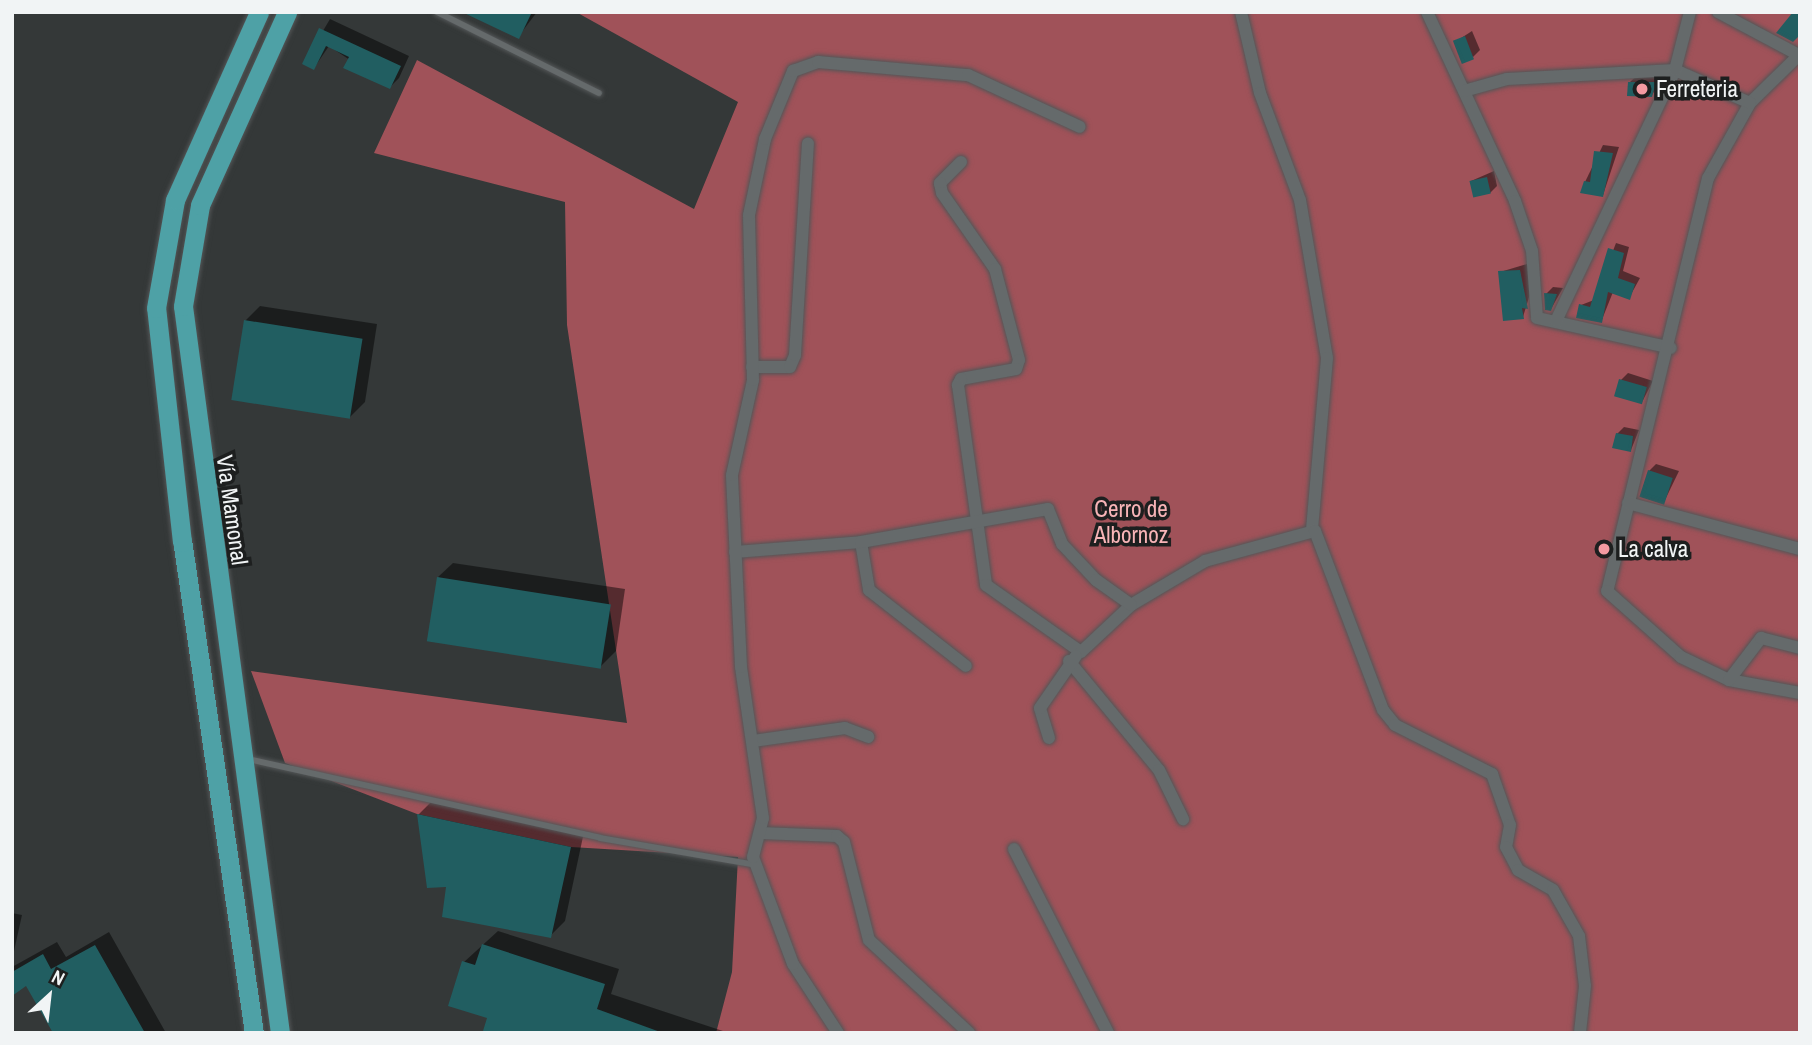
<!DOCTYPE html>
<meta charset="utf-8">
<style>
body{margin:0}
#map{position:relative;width:1812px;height:1045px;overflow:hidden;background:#343838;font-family:"Archivo Narrow",sans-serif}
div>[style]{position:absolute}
.forest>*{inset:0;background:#a05259}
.shadow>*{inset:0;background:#0007}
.building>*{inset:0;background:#215e61;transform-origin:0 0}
.roads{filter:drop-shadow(0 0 2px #535657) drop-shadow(0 0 2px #535657)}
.lane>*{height:6px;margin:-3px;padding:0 3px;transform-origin:3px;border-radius:3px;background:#656a6b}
.street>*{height:12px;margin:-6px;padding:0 6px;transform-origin:6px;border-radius:6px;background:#656a6b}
.primary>*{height:19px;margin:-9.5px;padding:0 9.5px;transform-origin:9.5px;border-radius:9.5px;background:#4ea1a6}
.dots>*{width:19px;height:19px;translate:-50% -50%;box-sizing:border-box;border:4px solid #1d1f1f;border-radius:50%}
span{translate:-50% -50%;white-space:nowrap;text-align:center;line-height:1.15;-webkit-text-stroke:7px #1d1f1f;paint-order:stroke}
.poi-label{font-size:23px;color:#f1f4f5}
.left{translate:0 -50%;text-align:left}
.park-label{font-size:23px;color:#f8b4b7}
.street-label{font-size:23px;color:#f1f4f5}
.frame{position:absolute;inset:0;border:14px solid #f1f4f5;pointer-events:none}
.north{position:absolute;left:14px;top:961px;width:70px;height:70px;-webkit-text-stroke:5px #1d1f1f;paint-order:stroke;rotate:27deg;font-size:19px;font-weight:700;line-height:28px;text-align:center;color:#f1f4f5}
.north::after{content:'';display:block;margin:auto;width:24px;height:32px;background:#f1f4f5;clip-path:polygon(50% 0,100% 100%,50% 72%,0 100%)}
</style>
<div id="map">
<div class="forest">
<i style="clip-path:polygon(576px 12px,1800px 12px,1800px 1033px,716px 1033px,732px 972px,738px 857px,571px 847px,417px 814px,285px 763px,251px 671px,627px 723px,567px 325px,565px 202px,374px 153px,417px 60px,694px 209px,738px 102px)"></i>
</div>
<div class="shadow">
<i style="clip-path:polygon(466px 12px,537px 12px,518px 37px)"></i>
<i style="clip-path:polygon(330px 19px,409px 56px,399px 78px,390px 87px,329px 46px,314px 68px,304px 63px)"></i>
<i style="clip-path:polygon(1472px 31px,1480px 50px,1473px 57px,1455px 42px)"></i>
<i style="clip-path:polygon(1645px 68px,1669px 68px,1652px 95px,1630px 82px)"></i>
<i style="clip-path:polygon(1603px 145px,1619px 147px,1603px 195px,1585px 182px)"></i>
<i style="clip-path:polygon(1494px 171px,1497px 186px,1490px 193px,1471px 181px)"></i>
<i style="clip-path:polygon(1616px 243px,1629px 247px,1623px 271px,1640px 278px,1629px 298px,1613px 292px,1601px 322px,1581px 305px,1594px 300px)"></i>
<i style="clip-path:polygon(1527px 264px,1533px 284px,1523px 317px,1500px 272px)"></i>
<i style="clip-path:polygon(1553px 287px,1563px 288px,1551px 309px,1546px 294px)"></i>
<i style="clip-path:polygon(260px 306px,377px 324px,365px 402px,350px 417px,245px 321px)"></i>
<i style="clip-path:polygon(1628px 373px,1653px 381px,1642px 402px,1621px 380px)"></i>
<i style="clip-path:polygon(1624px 427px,1639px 430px,1631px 450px,1617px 434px)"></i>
<i style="clip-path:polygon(1656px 464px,1679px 471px,1664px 502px,1649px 471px)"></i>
<i style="clip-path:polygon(453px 563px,625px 589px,616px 651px,601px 666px,438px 577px)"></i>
<i style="clip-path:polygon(433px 800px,584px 832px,565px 921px,550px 936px,448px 885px,429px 887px,419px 814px)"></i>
<i style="clip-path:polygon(12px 913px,22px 915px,12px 960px)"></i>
<i style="clip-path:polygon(498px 931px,619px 969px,611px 994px,729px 1033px,486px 1030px,490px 1017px,464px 962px)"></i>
<i style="clip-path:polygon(109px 932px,166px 1033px,55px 1033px,27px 984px,12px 993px,12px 967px,57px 942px,66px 957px)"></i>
</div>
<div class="building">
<i style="clip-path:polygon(462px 12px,532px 12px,519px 39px)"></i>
<i style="clip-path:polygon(1793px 12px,1800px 12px,1800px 35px,1793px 42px,1776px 33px)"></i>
<i style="clip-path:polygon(319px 28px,401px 66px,390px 89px,343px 68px,349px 57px,326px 46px,314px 70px,302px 64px)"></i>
<i style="left:1465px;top:36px;width:25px;height:13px;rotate:69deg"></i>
<i style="clip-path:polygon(1628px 82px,1656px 82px,1652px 97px,1627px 96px)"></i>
<i style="clip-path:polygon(1594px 151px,1613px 153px,1603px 197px,1580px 193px,1584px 181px,1590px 182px)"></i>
<i style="left:1487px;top:177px;width:17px;height:18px;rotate:77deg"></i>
<i style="clip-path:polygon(1608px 248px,1624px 253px,1618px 278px,1635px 284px,1630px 300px,1608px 292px,1602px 323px,1576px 318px,1579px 304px,1590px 307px)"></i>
<i style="clip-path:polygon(1520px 270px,1528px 309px,1522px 308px,1524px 319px,1503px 321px,1498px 271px)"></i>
<i style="clip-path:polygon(1544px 293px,1557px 294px,1551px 311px,1545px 310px)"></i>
<i style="left:244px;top:320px;width:120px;height:81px;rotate:9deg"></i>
<i style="left:1619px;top:379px;width:29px;height:18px;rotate:16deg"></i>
<i style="clip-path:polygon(1616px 433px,1633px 436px,1631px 452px,1612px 448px)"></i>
<i style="left:1648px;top:470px;width:26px;height:28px;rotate:18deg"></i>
<i style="left:437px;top:577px;width:176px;height:65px;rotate:9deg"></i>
<i style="clip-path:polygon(417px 814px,571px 847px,551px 938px,442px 917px,446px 887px,427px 888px)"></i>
<i style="clip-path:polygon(482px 944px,605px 984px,597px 1009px,663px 1033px,483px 1031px,487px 1018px,448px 1006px,462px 961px,475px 965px)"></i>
<i style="clip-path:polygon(95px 945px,145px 1033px,53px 1033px,26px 986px,12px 996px,12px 972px,43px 954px,51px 969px)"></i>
</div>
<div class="roads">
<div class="lane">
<i style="left:437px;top:12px;width:181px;rotate:26.6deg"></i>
<i style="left:248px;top:759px;width:361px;rotate:12.6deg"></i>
<i style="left:600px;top:838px;width:158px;rotate:9.8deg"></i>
</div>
<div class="street">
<i style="left:1241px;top:12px;width:83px;rotate:76.8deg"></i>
<i style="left:1260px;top:93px;width:114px;rotate:69.5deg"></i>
<i style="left:1300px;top:200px;width:160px;rotate:80.3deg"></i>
<i style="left:1327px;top:358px;width:173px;rotate:95deg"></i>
<i style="left:1427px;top:12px;width:208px;rotate:65deg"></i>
<i style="left:1515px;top:201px;width:53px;rotate:71.2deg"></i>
<i style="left:1532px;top:251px;width:67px;rotate:85.7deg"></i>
<i style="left:1537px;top:318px;width:137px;rotate:12.6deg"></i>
<i style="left:1718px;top:12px;width:92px;rotate:28deg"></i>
<i style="left:1800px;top:54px;width:70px;rotate:135.6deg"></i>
<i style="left:1750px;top:103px;width:86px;rotate:119.2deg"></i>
<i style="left:1708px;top:178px;width:425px;rotate:103.7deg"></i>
<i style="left:1607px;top:591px;width:99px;rotate:41.7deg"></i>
<i style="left:1681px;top:657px;width:53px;rotate:25.6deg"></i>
<i style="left:1729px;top:680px;width:72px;rotate:10.4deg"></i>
<i style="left:1464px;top:91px;width:45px;rotate:-15.6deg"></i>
<i style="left:1507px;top:79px;width:168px;rotate:-3.1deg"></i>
<i style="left:1675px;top:70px;width:82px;rotate:23.7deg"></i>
<i style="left:961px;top:162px;width:30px;rotate:135deg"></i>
<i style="left:940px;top:183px;width:10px;rotate:79deg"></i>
<i style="left:942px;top:193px;width:93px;rotate:55.1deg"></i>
<i style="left:995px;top:269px;width:94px;rotate:75.2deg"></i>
<i style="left:1019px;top:360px;width:9px;rotate:108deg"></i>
<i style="left:1016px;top:369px;width:56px;rotate:169.7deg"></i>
<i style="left:961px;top:379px;width:7px;rotate:117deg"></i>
<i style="left:958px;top:385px;width:202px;rotate:82deg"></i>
<i style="left:986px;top:585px;width:116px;rotate:35.2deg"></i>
<i style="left:1081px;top:652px;width:69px;rotate:-43.2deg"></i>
<i style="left:1131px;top:605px;width:86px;rotate:-30.7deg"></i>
<i style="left:1205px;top:561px;width:114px;rotate:-15.3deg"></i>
<i style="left:1315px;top:531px;width:191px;rotate:69.2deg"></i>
<i style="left:1383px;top:710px;width:19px;rotate:51deg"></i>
<i style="left:1395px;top:725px;width:109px;rotate:26.8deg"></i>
<i style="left:1492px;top:774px;width:54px;rotate:70.6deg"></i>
<i style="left:1510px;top:825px;width:22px;rotate:100deg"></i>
<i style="left:1506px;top:847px;width:26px;rotate:62deg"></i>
<i style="left:1518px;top:870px;width:40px;rotate:29.7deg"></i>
<i style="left:1553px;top:890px;width:53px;rotate:60.5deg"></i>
<i style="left:1579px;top:936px;width:50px;rotate:83.2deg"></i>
<i style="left:1585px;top:986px;width:47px;rotate:96.1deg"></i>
<i style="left:1556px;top:321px;width:278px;rotate:-64.6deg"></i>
<i style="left:1675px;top:70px;width:60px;rotate:-75.5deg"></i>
<i style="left:752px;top:367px;width:38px"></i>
<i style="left:790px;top:367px;width:13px;rotate:-67deg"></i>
<i style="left:795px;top:355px;width:212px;rotate:-86.5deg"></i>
<i style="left:1628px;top:503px;width:178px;rotate:15deg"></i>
<i style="left:861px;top:542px;width:49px;rotate:80.5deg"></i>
<i style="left:869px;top:590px;width:123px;rotate:38.1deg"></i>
<i style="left:735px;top:552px;width:126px;rotate:-4.5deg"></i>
<i style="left:861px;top:542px;width:190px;rotate:-10deg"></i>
<i style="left:1048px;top:509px;width:38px;rotate:68deg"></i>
<i style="left:1062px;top:544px;width:50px;rotate:46.6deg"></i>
<i style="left:1096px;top:580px;width:43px;rotate:35.5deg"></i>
<i style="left:1069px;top:661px;width:141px;rotate:50.5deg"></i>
<i style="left:1159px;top:770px;width:55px;rotate:63.9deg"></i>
<i style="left:1729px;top:680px;width:53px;rotate:-52.7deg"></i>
<i style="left:1761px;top:638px;width:40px;rotate:14.4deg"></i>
<i style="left:1049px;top:738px;width:31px;rotate:-107deg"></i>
<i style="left:1040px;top:708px;width:63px;rotate:-55.3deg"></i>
<i style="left:753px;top:741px;width:93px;rotate:-8deg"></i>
<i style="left:845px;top:728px;width:25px;rotate:21deg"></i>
<i style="left:760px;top:833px;width:77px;rotate:2.2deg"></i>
<i style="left:837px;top:836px;width:9px;rotate:41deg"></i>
<i style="left:844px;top:842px;width:101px;rotate:75.7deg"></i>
<i style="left:869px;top:940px;width:137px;rotate:42.9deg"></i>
<i style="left:1014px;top:849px;width:207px;rotate:62.9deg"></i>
<i style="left:838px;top:1033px;width:82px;rotate:-123.1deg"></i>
<i style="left:793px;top:964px;width:114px;rotate:-110.5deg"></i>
<i style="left:753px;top:857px;width:40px;rotate:-75.6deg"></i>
<i style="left:763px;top:818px;width:153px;rotate:-98.3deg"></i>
<i style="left:741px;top:667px;width:192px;rotate:-92.7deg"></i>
<i style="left:732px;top:475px;width:97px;rotate:-77.5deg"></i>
<i style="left:753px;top:380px;width:165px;rotate:-91.4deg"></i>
<i style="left:749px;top:215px;width:78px;rotate:-78.1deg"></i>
<i style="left:765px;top:139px;width:74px;rotate:-67.6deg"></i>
<i style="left:793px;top:71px;width:27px;rotate:-20deg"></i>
<i style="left:818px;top:62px;width:151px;rotate:5deg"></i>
<i style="left:968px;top:75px;width:123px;rotate:24.9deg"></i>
</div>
<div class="primary">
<i style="left:254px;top:1033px;width:496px;rotate:-98.3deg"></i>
<i style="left:182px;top:542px;width:235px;rotate:-96.3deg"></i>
<i style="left:156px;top:308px;width:110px;rotate:-80deg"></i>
<i style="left:175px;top:200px;width:206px;rotate:-65.9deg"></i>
<i style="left:280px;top:1033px;width:733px;rotate:-97.6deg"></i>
<i style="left:183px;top:306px;width:102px;rotate:-80.4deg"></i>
<i style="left:200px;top:205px;width:212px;rotate:-65.7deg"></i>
</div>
</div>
<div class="dots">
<i style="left:1642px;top:89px;background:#f49aa1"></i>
<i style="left:1604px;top:549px;background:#f49aa1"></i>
</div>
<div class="poi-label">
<span class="left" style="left:1656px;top:89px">Ferreteria</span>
<span class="left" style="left:1618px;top:549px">La calva</span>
</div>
<div class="park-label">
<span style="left:1131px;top:522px">Cerro de<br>Albornoz</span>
</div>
<div class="street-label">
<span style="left:232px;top:510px;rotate:82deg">Vía Mamonal</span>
</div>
<div class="frame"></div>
<div class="north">N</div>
</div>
